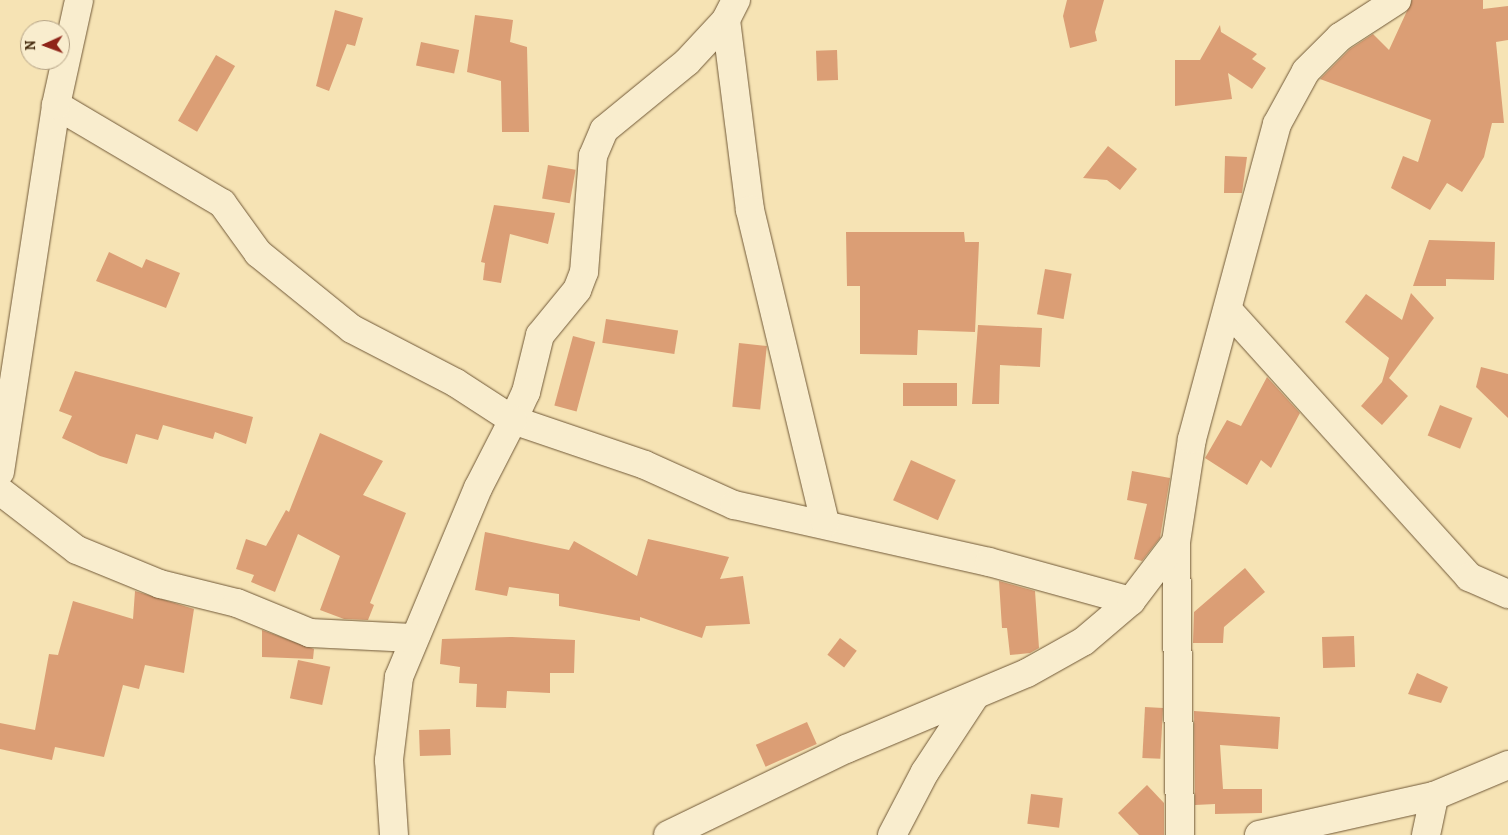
<!DOCTYPE html>
<style>
body{margin:0}
#map{position:relative;width:1508px;height:835px;overflow:hidden;background:#f6e3b4;font-family:Alegreya,serif}
div>[style]{position:absolute}
.building>*{inset:0;background:#db9e75;transform-origin:0 0}
.roads{filter:drop-shadow(0 0 1px #715938) drop-shadow(0 0 1px #715938)}
.street>*{height:28px;margin:-14px;padding:0 14px;transform-origin:14px;border-radius:14px;background:#f9edce}
span{translate:-50% -50%;white-space:nowrap;text-align:center;line-height:1.15;-webkit-text-stroke:4.5px #f9edce;paint-order:stroke}
.north{position:absolute;left:20px;top:20px;width:50px;height:50px;box-sizing:border-box;background:#f9edce;border:1px solid #b19f82;border-radius:50%;rotate:268deg;font-size:14px;font-weight:700;line-height:20px;text-align:center;color:#452b0f}
.north::after{content:'';display:block;margin:auto;width:18px;height:22px;background:#8f2418;clip-path:polygon(50% 0,100% 100%,50% 72%,0 100%)}
</style>
<div id="map">
<div class="building">
<i style="clip-path:polygon(1067px 0,1104px 0,1095px 32px,1097px 41px,1070px 48px,1063px 16px)"></i>
<i style="clip-path:polygon(1412px 0,1483px 0,1483px 9px,1508px 6px,1508px 40px,1496px 42px,1504px 123px,1492px 123px,1484px 157px,1462px 192px,1447px 183px,1430px 210px,1391px 188px,1403px 156px,1418px 162px,1431px 120px,1320px 79px,1350px 49px,1373px 34px,1389px 50px)"></i>
<i style="clip-path:polygon(335px 10px,363px 18px,355px 46px,347px 44px,329px 91px,316px 86px)"></i>
<i style="clip-path:polygon(475px 15px,513px 20px,510px 42px,527px 47px,529px 132px,502px 132px,501px 81px,467px 72px)"></i>
<i style="clip-path:polygon(1220px 25px,1221px 32px,1257px 54px,1252px 59px,1266px 68px,1252px 89px,1228px 73px,1232px 99px,1175px 106px,1175px 60px,1200px 60px)"></i>
<i style="left:421px;top:42px;width:39px;height:24px;rotate:12deg"></i>
<i style="left:837px;top:50px;width:30px;height:21px;rotate:88deg"></i>
<i style="left:216px;top:55px;width:22px;height:76px;rotate:30deg"></i>
<i style="clip-path:polygon(1108px 146px,1137px 169px,1120px 190px,1107px 180px,1083px 178px)"></i>
<i style="clip-path:polygon(1225px 156px,1247px 157px,1242px 193px,1224px 193px)"></i>
<i style="left:548px;top:165px;width:28px;height:34px;rotate:10deg"></i>
<i style="clip-path:polygon(494px 205px,555px 213px,548px 244px,510px 234px,501px 283px,483px 280px,485px 263px,481px 262px)"></i>
<i style="clip-path:polygon(846px 232px,964px 232px,965px 242px,979px 242px,975px 332px,918px 330px,917px 355px,860px 354px,860px 286px,847px 286px)"></i>
<i style="clip-path:polygon(1429px 240px,1495px 242px,1494px 280px,1446px 279px,1446px 286px,1413px 286px)"></i>
<i style="clip-path:polygon(109px 252px,142px 268px,146px 259px,180px 273px,166px 308px,96px 281px)"></i>
<i style="left:1045px;top:269px;width:27px;height:46px;rotate:10deg"></i>
<i style="clip-path:polygon(1411px 293px,1434px 318px,1389px 378px,1408px 396px,1382px 425px,1361px 406px,1382px 382px,1389px 358px,1345px 322px,1366px 294px,1402px 320px)"></i>
<i style="left:606px;top:319px;width:73px;height:24px;rotate:9deg"></i>
<i style="clip-path:polygon(978px 325px,1042px 328px,1040px 367px,1000px 365px,999px 404px,972px 404px)"></i>
<i style="left:573px;top:336px;width:23px;height:72px;rotate:15deg"></i>
<i style="left:739px;top:343px;width:28px;height:64px;rotate:6deg"></i>
<i style="clip-path:polygon(1481px 367px,1508px 374px,1508px 418px,1476px 387px)"></i>
<i style="clip-path:polygon(75px 371px,253px 417px,246px 444px,215px 432px,213px 439px,163px 425px,158px 440px,136px 434px,127px 464px,100px 456px,62px 438px,72px 416px,59px 411px)"></i>
<i style="clip-path:polygon(1267px 377px,1300px 413px,1271px 468px,1261px 460px,1247px 485px,1205px 458px,1227px 420px,1241px 426px)"></i>
<i style="left:903px;top:383px;width:54px;height:23px"></i>
<i style="left:1440px;top:405px;width:35px;height:33px;rotate:22deg"></i>
<i style="clip-path:polygon(320px 433px,383px 461px,363px 495px,406px 513px,370px 603px,374px 605px,368px 620px,344px 619px,320px 610px,340px 556px,298px 534px,275px 592px,251px 582px,254px 575px,236px 569px,246px 539px,266px 546px,286px 510px,289px 512px)"></i>
<i style="left:911px;top:460px;width:49px;height:44px;rotate:24deg"></i>
<i style="clip-path:polygon(1132px 471px,1170px 478px,1160px 538px,1142px 561px,1134px 559px,1147px 504px,1127px 500px)"></i>
<i style="clip-path:polygon(485px 532px,569px 550px,574px 541px,637px 576px,648px 539px,729px 557px,720px 579px,743px 576px,750px 624px,706px 626px,702px 638px,640px 617px,640px 621px,559px 606px,559px 594px,509px 587px,507px 596px,475px 590px)"></i>
<i style="clip-path:polygon(1245px 568px,1265px 592px,1224px 627px,1223px 643px,1193px 643px,1194px 612px)"></i>
<i style="clip-path:polygon(999px 581px,1035px 591px,1039px 648px,1030px 653px,1010px 655px,1007px 628px,1002px 628px)"></i>
<i style="clip-path:polygon(135px 591px,194px 609px,184px 673px,145px 665px,139px 689px,123px 685px,104px 757px,55px 747px,52px 760px,0 749px,0 723px,35px 730px,49px 654px,58px 655px,73px 601px,133px 619px)"></i>
<i style="clip-path:polygon(262px 630px,314px 649px,313px 659px,262px 657px)"></i>
<i style="left:1354px;top:636px;width:31px;height:32px;rotate:88deg"></i>
<i style="clip-path:polygon(512px 637px,575px 640px,574px 673px,550px 673px,550px 693px,507px 691px,506px 708px,476px 707px,477px 684px,459px 683px,460px 667px,440px 664px,442px 639px)"></i>
<i style="left:840px;top:638px;width:21px;height:21px;rotate:37deg"></i>
<i style="left:298px;top:660px;width:33px;height:39px;rotate:12deg"></i>
<i style="clip-path:polygon(1417px 673px,1448px 687px,1441px 703px,1408px 694px)"></i>
<i style="left:1145px;top:707px;width:18px;height:51px;rotate:3deg"></i>
<i style="clip-path:polygon(1194px 711px,1280px 717px,1278px 749px,1220px 745px,1223px 789px,1262px 789px,1262px 813px,1215px 814px,1215px 804px,1195px 805px)"></i>
<i style="left:807px;top:722px;width:24px;height:56px;rotate:66deg"></i>
<i style="left:450px;top:729px;width:26px;height:31px;rotate:88deg"></i>
<i style="clip-path:polygon(1147px 785px,1164px 803px,1164px 835px,1139px 835px,1118px 813px)"></i>
<i style="left:1031px;top:794px;width:32px;height:30px;rotate:7deg"></i>
</div>
<div class="roads">
<div class="street">
<i style="left:736px;top:0;width:22px;rotate:117deg"></i>
<i style="left:726px;top:20px;width:57px;rotate:132.9deg"></i>
<i style="left:687px;top:62px;width:107px;rotate:140.7deg"></i>
<i style="left:604px;top:130px;width:28px;rotate:113deg"></i>
<i style="left:593px;top:156px;width:116px;rotate:94.4deg"></i>
<i style="left:584px;top:272px;width:19px;rotate:111deg"></i>
<i style="left:577px;top:290px;width:58px;rotate:129.4deg"></i>
<i style="left:540px;top:335px;width:59px;rotate:103.8deg"></i>
<i style="left:526px;top:392px;width:31px;rotate:115deg"></i>
<i style="left:513px;top:420px;width:139px;rotate:18.8deg"></i>
<i style="left:645px;top:465px;width:98px;rotate:24.2deg"></i>
<i style="left:734px;top:505px;width:261px;rotate:12.6deg"></i>
<i style="left:989px;top:562px;width:147px;rotate:15.4deg"></i>
<i style="left:726px;top:20px;width:192px;rotate:82.8deg"></i>
<i style="left:750px;top:210px;width:322px;rotate:76.5deg"></i>
<i style="left:56px;top:105px;width:193px;rotate:30.6deg"></i>
<i style="left:222px;top:203px;width:62px;rotate:54.2deg"></i>
<i style="left:258px;top:253px;width:121px;rotate:39deg"></i>
<i style="left:352px;top:329px;width:117px;rotate:27.4deg"></i>
<i style="left:456px;top:383px;width:68px;rotate:33deg"></i>
<i style="left:513px;top:420px;width:76px;rotate:117.2deg"></i>
<i style="left:478px;top:488px;width:205px;rotate:112.7deg"></i>
<i style="left:399px;top:677px;width:84px;rotate:96.9deg"></i>
<i style="left:389px;top:760px;width:75px;rotate:86.2deg"></i>
<i style="left:1228px;top:310px;width:360px;rotate:47.9deg"></i>
<i style="left:1469px;top:577px;width:43px;rotate:23.6deg"></i>
<i style="left:0;top:472px;width:371px;rotate:-81.3deg"></i>
<i style="left:56px;top:105px;width:107px;rotate:-77.6deg"></i>
<i style="left:0;top:491px;width:97px;rotate:37.5deg"></i>
<i style="left:77px;top:550px;width:90px;rotate:22.3deg"></i>
<i style="left:160px;top:584px;width:79px;rotate:13.9deg"></i>
<i style="left:237px;top:603px;width:79px;rotate:22.3deg"></i>
<i style="left:310px;top:633px;width:103px;rotate:2.8deg"></i>
<i style="left:1176px;top:542px;width:293px;rotate:89.2deg"></i>
<i style="left:668px;top:835px;width:198px;rotate:-25.8deg"></i>
<i style="left:846px;top:749px;width:196px;rotate:-22.8deg"></i>
<i style="left:1027px;top:673px;width:65px;rotate:-29.3deg"></i>
<i style="left:1084px;top:641px;width:62px;rotate:-40.4deg"></i>
<i style="left:1131px;top:601px;width:74px;rotate:-52.7deg"></i>
<i style="left:1176px;top:542px;width:104px;rotate:-81.2deg"></i>
<i style="left:1192px;top:439px;width:326px;rotate:-74.9deg"></i>
<i style="left:1277px;top:124px;width:60px;rotate:-61.3deg"></i>
<i style="left:1306px;top:71px;width:48px;rotate:-45deg"></i>
<i style="left:1340px;top:37px;width:68px;rotate:-33deg"></i>
<i style="left:892px;top:835px;width:71px;rotate:-62.4deg"></i>
<i style="left:925px;top:772px;width:91px;rotate:-56.7deg"></i>
<i style="left:1259px;top:835px;width:179px;rotate:-12.6deg"></i>
<i style="left:1434px;top:796px;width:80px;rotate:-22.7deg"></i>
<i style="left:1426px;top:835px;width:40px;rotate:-78deg"></i>
</div>
</div>
<div class="north">N</div>
</div>
